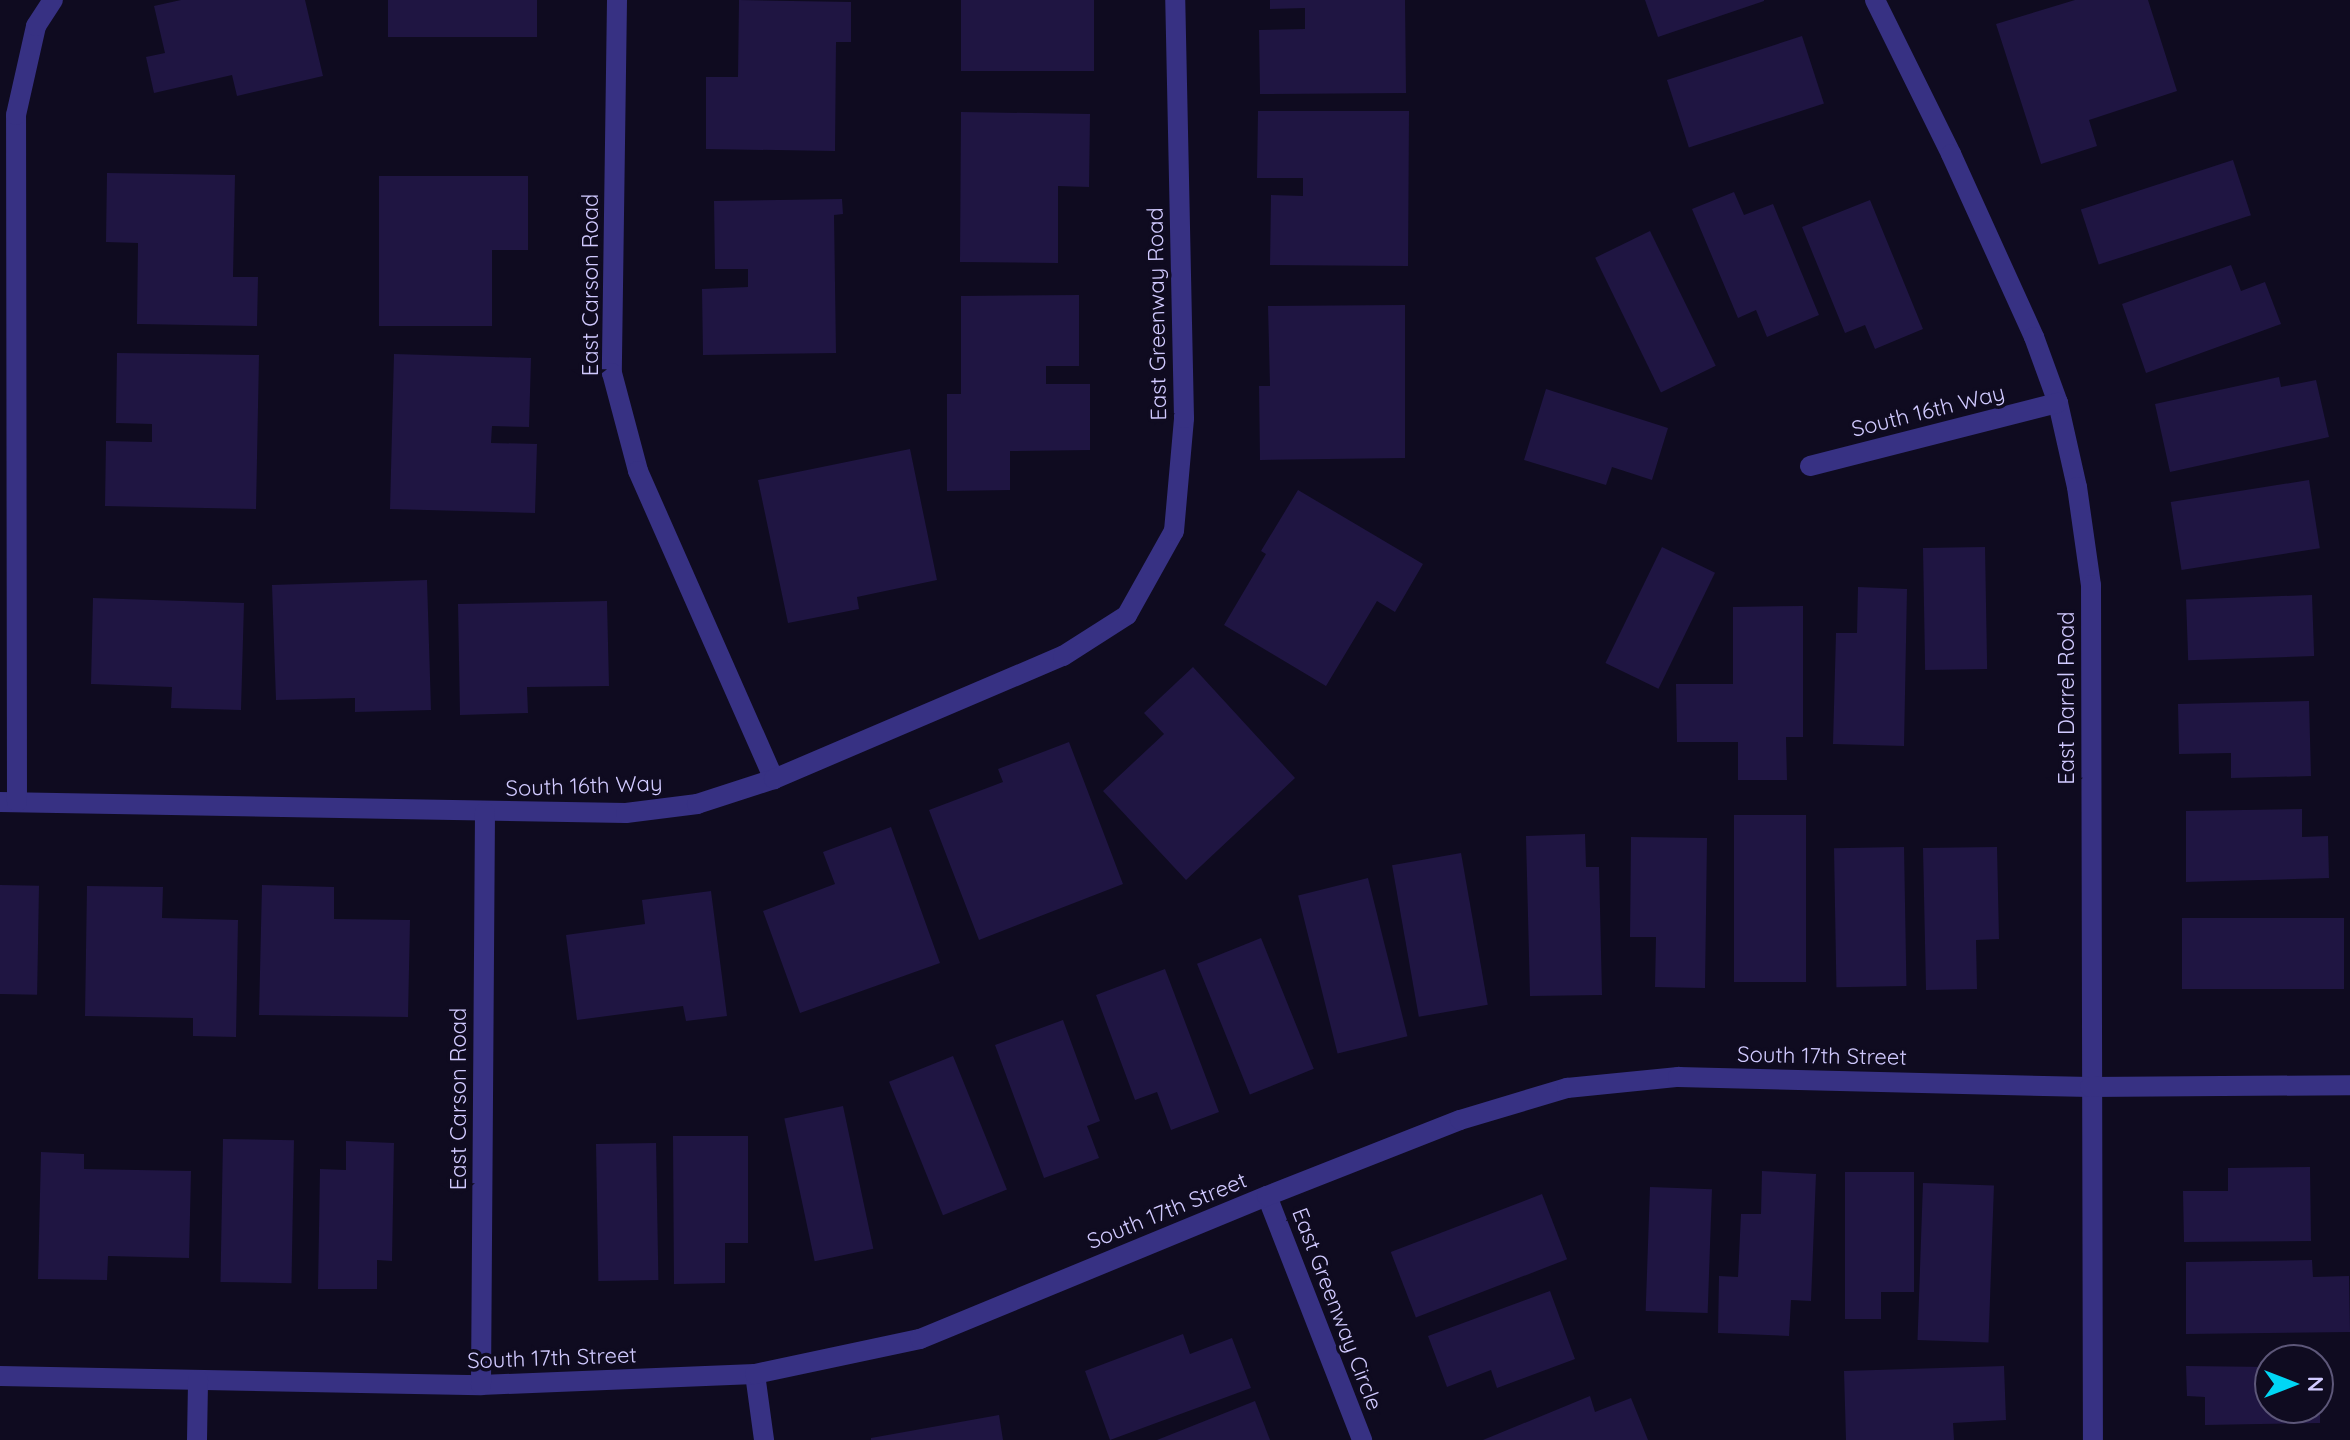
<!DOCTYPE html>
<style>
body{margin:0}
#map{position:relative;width:2350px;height:1440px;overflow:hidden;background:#0f0b20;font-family:Quicksand,sans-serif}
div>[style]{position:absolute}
.building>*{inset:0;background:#1f1542;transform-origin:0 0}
.street>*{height:20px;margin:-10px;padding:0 10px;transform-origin:10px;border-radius:10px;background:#373183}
span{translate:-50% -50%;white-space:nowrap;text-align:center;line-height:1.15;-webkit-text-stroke:7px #0f0b20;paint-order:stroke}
.street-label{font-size:22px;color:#d1caff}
.north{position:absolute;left:2254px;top:1344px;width:80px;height:80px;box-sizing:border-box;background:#0f0b20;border:2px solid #5d5779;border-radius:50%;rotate:90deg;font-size:22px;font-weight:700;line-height:32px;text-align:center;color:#d1caff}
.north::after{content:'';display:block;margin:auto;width:28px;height:36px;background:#00d6f5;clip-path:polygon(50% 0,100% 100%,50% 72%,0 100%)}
</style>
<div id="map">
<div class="building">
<i style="clip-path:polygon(181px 0,305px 0,323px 76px,237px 96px,232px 75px,154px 93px,146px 57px,165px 53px,154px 6px)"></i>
<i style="left:388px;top:0;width:149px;height:37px"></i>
<i style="clip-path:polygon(739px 0,851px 2px,851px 42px,836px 42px,835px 151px,706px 149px,706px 77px,738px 77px)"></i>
<i style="left:961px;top:0;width:133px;height:71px"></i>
<i style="clip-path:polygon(1270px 0,1405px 0,1406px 93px,1260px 94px,1259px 30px,1305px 29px,1305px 8px,1270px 9px)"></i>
<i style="clip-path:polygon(1645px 0,1764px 0,1764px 1px,1658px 37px)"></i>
<i style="clip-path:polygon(2075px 0,2148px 0,2177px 91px,2089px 120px,2097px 146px,2041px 164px,1996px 24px)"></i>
<i style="left:1802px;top:36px;width:71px;height:142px;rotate:72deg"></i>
<i style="clip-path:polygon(1258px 111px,1409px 111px,1408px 266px,1270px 265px,1271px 195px,1303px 196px,1303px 178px,1257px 178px)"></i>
<i style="clip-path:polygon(961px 112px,1090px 114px,1089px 187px,1058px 186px,1058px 263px,960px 262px)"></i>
<i style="left:2233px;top:160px;width:58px;height:160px;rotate:72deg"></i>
<i style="clip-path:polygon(107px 173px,235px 175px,233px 277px,258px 277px,257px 326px,137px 324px,138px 243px,106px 242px)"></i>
<i style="clip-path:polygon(379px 176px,528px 176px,528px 250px,492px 250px,492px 326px,379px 326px)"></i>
<i style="clip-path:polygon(1734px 192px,1744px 215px,1773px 204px,1819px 315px,1767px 337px,1756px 310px,1738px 318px,1692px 209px)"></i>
<i style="clip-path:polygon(842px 199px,843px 214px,834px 215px,836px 353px,703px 355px,702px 289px,748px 287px,748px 269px,715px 269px,714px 201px)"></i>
<i style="clip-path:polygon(1870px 200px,1923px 329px,1875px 349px,1865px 325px,1845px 333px,1802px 227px)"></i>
<i style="left:1650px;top:231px;width:150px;height:61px;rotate:64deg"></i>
<i style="clip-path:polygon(2231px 265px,2241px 291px,2265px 282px,2281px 324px,2146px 373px,2122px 304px)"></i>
<i style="clip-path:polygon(1079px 295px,1079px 366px,1046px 366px,1046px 384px,1090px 384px,1090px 450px,1010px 451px,1010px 490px,947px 491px,947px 394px,961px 394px,961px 296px)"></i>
<i style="clip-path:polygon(1405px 305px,1405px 458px,1260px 460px,1259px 386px,1270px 386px,1268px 306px)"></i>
<i style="clip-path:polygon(117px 353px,259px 355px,256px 509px,105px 506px,106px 441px,152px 442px,152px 424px,116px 423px)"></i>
<i style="clip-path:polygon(394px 354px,531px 358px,529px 427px,492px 426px,491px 443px,537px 444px,535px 513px,390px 509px)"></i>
<i style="clip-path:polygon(2279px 377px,2281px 387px,2316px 380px,2329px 437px,2170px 472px,2155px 404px)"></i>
<i style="clip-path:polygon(1546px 389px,1668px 428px,1652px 480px,1612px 467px,1606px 485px,1524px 460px)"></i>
<i style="clip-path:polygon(910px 449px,937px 580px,857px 597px,859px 609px,788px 623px,758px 480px)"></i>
<i style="left:2309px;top:480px;width:69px;height:140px;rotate:81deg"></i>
<i style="clip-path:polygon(1298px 490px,1423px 564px,1395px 612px,1377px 601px,1326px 686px,1224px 625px,1266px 554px,1261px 551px)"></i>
<i style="left:1662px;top:547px;width:59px;height:129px;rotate:26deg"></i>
<i style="left:1985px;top:547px;width:122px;height:62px;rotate:89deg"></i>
<i style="clip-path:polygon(427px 580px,431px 710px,355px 712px,355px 698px,276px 700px,272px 585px)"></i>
<i style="clip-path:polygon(1858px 587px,1907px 589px,1904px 746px,1833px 744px,1836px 633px,1857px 633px)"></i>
<i style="left:2312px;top:595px;width:61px;height:126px;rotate:88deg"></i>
<i style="clip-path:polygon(93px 598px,244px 603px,241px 710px,171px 708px,172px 687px,91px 684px)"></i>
<i style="clip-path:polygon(607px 601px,609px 686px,527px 687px,528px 713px,460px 715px,458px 604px)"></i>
<i style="clip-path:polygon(1803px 606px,1803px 737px,1786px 737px,1787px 780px,1738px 780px,1738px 742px,1677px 742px,1676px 684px,1733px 684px,1733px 607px)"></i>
<i style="clip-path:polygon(1193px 667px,1295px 778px,1186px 880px,1103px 791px,1164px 734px,1144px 713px)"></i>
<i style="clip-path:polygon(2309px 701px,2311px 776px,2231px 778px,2231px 753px,2179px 754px,2178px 704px)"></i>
<i style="clip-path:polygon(1069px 742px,1123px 884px,979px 940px,929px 810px,1003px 782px,998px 769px)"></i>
<i style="clip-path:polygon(2302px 809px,2302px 837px,2328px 836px,2329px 878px,2186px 882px,2186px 811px)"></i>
<i style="left:1806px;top:815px;width:167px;height:72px;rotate:90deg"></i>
<i style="clip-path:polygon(891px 827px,940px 963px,800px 1013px,763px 911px,835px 884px,823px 852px)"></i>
<i style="clip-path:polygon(1585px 834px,1586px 867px,1599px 867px,1602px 995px,1530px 996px,1526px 836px)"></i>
<i style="clip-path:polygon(1631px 837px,1707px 838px,1705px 988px,1655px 987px,1656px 937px,1630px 937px)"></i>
<i style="left:1904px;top:847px;width:139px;height:70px;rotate:89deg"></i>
<i style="clip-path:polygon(1997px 847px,1999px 939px,1976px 940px,1977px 989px,1926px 990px,1923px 848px)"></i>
<i style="left:1461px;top:853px;width:154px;height:70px;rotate:80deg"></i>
<i style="left:1368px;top:878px;width:163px;height:72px;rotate:76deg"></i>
<i style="left:0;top:885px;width:39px;height:109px;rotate:1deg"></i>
<i style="clip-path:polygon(262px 885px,334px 887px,334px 919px,410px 920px,408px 1017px,259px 1015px)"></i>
<i style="clip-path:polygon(87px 886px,163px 887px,162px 918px,238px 920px,236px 1037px,193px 1036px,193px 1018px,85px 1016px)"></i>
<i style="clip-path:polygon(711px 891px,727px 1016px,686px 1021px,683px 1006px,577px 1020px,566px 935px,645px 924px,642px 900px)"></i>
<i style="left:2182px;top:918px;width:162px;height:71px"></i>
<i style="left:1261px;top:938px;width:141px;height:69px;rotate:68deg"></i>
<i style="clip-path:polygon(1165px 969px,1219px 1112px,1171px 1130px,1157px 1092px,1135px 1100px,1096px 995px)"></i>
<i style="clip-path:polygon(1063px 1020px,1100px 1121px,1087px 1126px,1099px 1158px,1044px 1178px,995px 1045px)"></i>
<i style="left:953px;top:1056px;width:144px;height:69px;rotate:68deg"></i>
<i style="left:843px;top:1106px;width:146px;height:60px;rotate:78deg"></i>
<i style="clip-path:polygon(673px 1136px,748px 1136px,748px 1243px,725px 1243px,725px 1283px,674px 1284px)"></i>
<i style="left:223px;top:1139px;width:71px;height:143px;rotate:1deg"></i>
<i style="clip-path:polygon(346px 1141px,394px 1143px,392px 1261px,377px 1260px,377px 1289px,318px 1289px,320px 1169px,346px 1170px)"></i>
<i style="left:656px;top:1143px;width:137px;height:60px;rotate:89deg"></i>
<i style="clip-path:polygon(41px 1152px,84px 1154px,84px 1169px,191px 1171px,189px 1258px,108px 1256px,107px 1280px,38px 1279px)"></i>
<i style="clip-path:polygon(2310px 1167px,2311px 1241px,2184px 1242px,2183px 1191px,2228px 1191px,2228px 1168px)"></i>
<i style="clip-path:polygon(1762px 1171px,1816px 1174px,1811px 1301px,1791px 1300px,1789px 1336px,1718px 1333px,1719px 1276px,1738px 1277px,1741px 1214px,1761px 1214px)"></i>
<i style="clip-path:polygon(1845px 1172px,1914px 1172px,1914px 1292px,1881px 1292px,1881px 1319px,1845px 1319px)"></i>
<i style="left:1923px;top:1183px;width:71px;height:157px;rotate:2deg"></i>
<i style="left:1650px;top:1187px;width:62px;height:124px;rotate:2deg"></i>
<i style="left:1542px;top:1194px;width:70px;height:162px;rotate:69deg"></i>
<i style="clip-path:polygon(2312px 1260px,2313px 1277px,2349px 1276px,2350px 1332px,2186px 1334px,2186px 1262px)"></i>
<i style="clip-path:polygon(1550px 1291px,1575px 1359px,1497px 1388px,1491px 1370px,1447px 1387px,1428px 1336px)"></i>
<i style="clip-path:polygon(1183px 1334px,1190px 1354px,1232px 1338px,1251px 1388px,1110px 1440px,1085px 1371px)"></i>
<i style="clip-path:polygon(2004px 1366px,2006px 1420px,1953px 1423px,1954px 1440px,1846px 1440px,1844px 1371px)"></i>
<i style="clip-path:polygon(2186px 1366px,2270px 1367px,2270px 1408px,2320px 1408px,2320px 1423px,2205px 1425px,2205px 1397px,2187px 1396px)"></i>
<i style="clip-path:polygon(1590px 1396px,1595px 1412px,1631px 1398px,1648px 1440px,1483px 1440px)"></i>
<i style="clip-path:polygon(1255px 1401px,1270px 1440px,1157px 1440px)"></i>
<i style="clip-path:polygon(999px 1415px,1003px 1440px,871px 1440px,871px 1438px)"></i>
</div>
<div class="street">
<i style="left:617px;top:0;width:373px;rotate:90.8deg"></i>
<i style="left:612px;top:373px;width:101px;rotate:75.1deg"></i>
<i style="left:638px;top:471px;width:337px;rotate:66.2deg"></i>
<i style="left:1875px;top:0;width:172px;rotate:63.7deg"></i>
<i style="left:1951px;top:154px;width:201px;rotate:65.6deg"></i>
<i style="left:2034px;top:337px;width:70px;rotate:70deg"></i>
<i style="left:2058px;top:403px;width:86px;rotate:77.3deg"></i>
<i style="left:2077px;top:487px;width:99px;rotate:81.9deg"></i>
<i style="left:2091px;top:585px;width:855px;rotate:89.87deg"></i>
<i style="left:1810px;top:466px;width:256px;rotate:-14.3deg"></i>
<i style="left:0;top:802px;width:626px;rotate:1.01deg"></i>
<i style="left:626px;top:813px;width:72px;rotate:-7.2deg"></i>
<i style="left:697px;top:804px;width:81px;rotate:-18deg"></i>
<i style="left:774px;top:779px;width:314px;rotate:-23.1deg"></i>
<i style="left:1063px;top:656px;width:76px;rotate:-32.6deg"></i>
<i style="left:1127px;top:615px;width:96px;rotate:-60.8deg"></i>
<i style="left:1174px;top:531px;width:113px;rotate:-84.9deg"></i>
<i style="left:1184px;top:418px;width:418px;rotate:-91.2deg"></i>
<i style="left:17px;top:802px;width:687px;rotate:-90.08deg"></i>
<i style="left:16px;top:115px;width:91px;rotate:-77.3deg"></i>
<i style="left:36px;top:26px;width:31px;rotate:-57deg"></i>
<i style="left:1267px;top:1196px;width:262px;rotate:68.7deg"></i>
<i style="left:755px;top:1374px;width:67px;rotate:82.2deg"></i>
<i style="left:0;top:1376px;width:481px;rotate:1.1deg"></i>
<i style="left:481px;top:1385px;width:274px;rotate:-2.3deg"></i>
<i style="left:755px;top:1374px;width:169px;rotate:-12deg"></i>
<i style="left:920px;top:1339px;width:375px;rotate:-22.4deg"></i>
<i style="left:1267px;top:1196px;width:207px;rotate:-21.5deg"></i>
<i style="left:1460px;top:1120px;width:112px;rotate:-16.7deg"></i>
<i style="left:1567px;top:1088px;width:112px;rotate:-5.7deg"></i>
<i style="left:1678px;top:1077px;width:412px;rotate:1.4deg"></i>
<i style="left:2090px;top:1087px;width:260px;rotate:-0.4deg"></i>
<i style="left:481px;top:1385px;width:573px;rotate:-89.6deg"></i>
<i style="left:197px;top:1440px;width:60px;rotate:-89deg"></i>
</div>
<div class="street-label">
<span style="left:591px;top:285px;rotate:-90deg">East Carson Road</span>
<span style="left:1157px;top:314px;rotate:-91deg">East Greenway Road</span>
<span style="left:1928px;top:411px;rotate:-14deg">South 16th Way</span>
<span style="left:2067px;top:698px;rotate:-90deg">East Darrel Road</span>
<span style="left:584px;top:786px;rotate:-2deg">South 16th Way</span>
<span style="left:1822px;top:1056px;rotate:1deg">South 17th Street</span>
<span style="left:459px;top:1099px;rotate:-90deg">East Carson Road</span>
<span style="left:1167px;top:1211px;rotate:-22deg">South 17th Street</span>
<span style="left:1337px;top:1309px;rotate:69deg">East Greenway Circle</span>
<span style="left:552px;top:1358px;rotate:-2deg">South 17th Street</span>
</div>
<div class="north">N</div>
</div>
